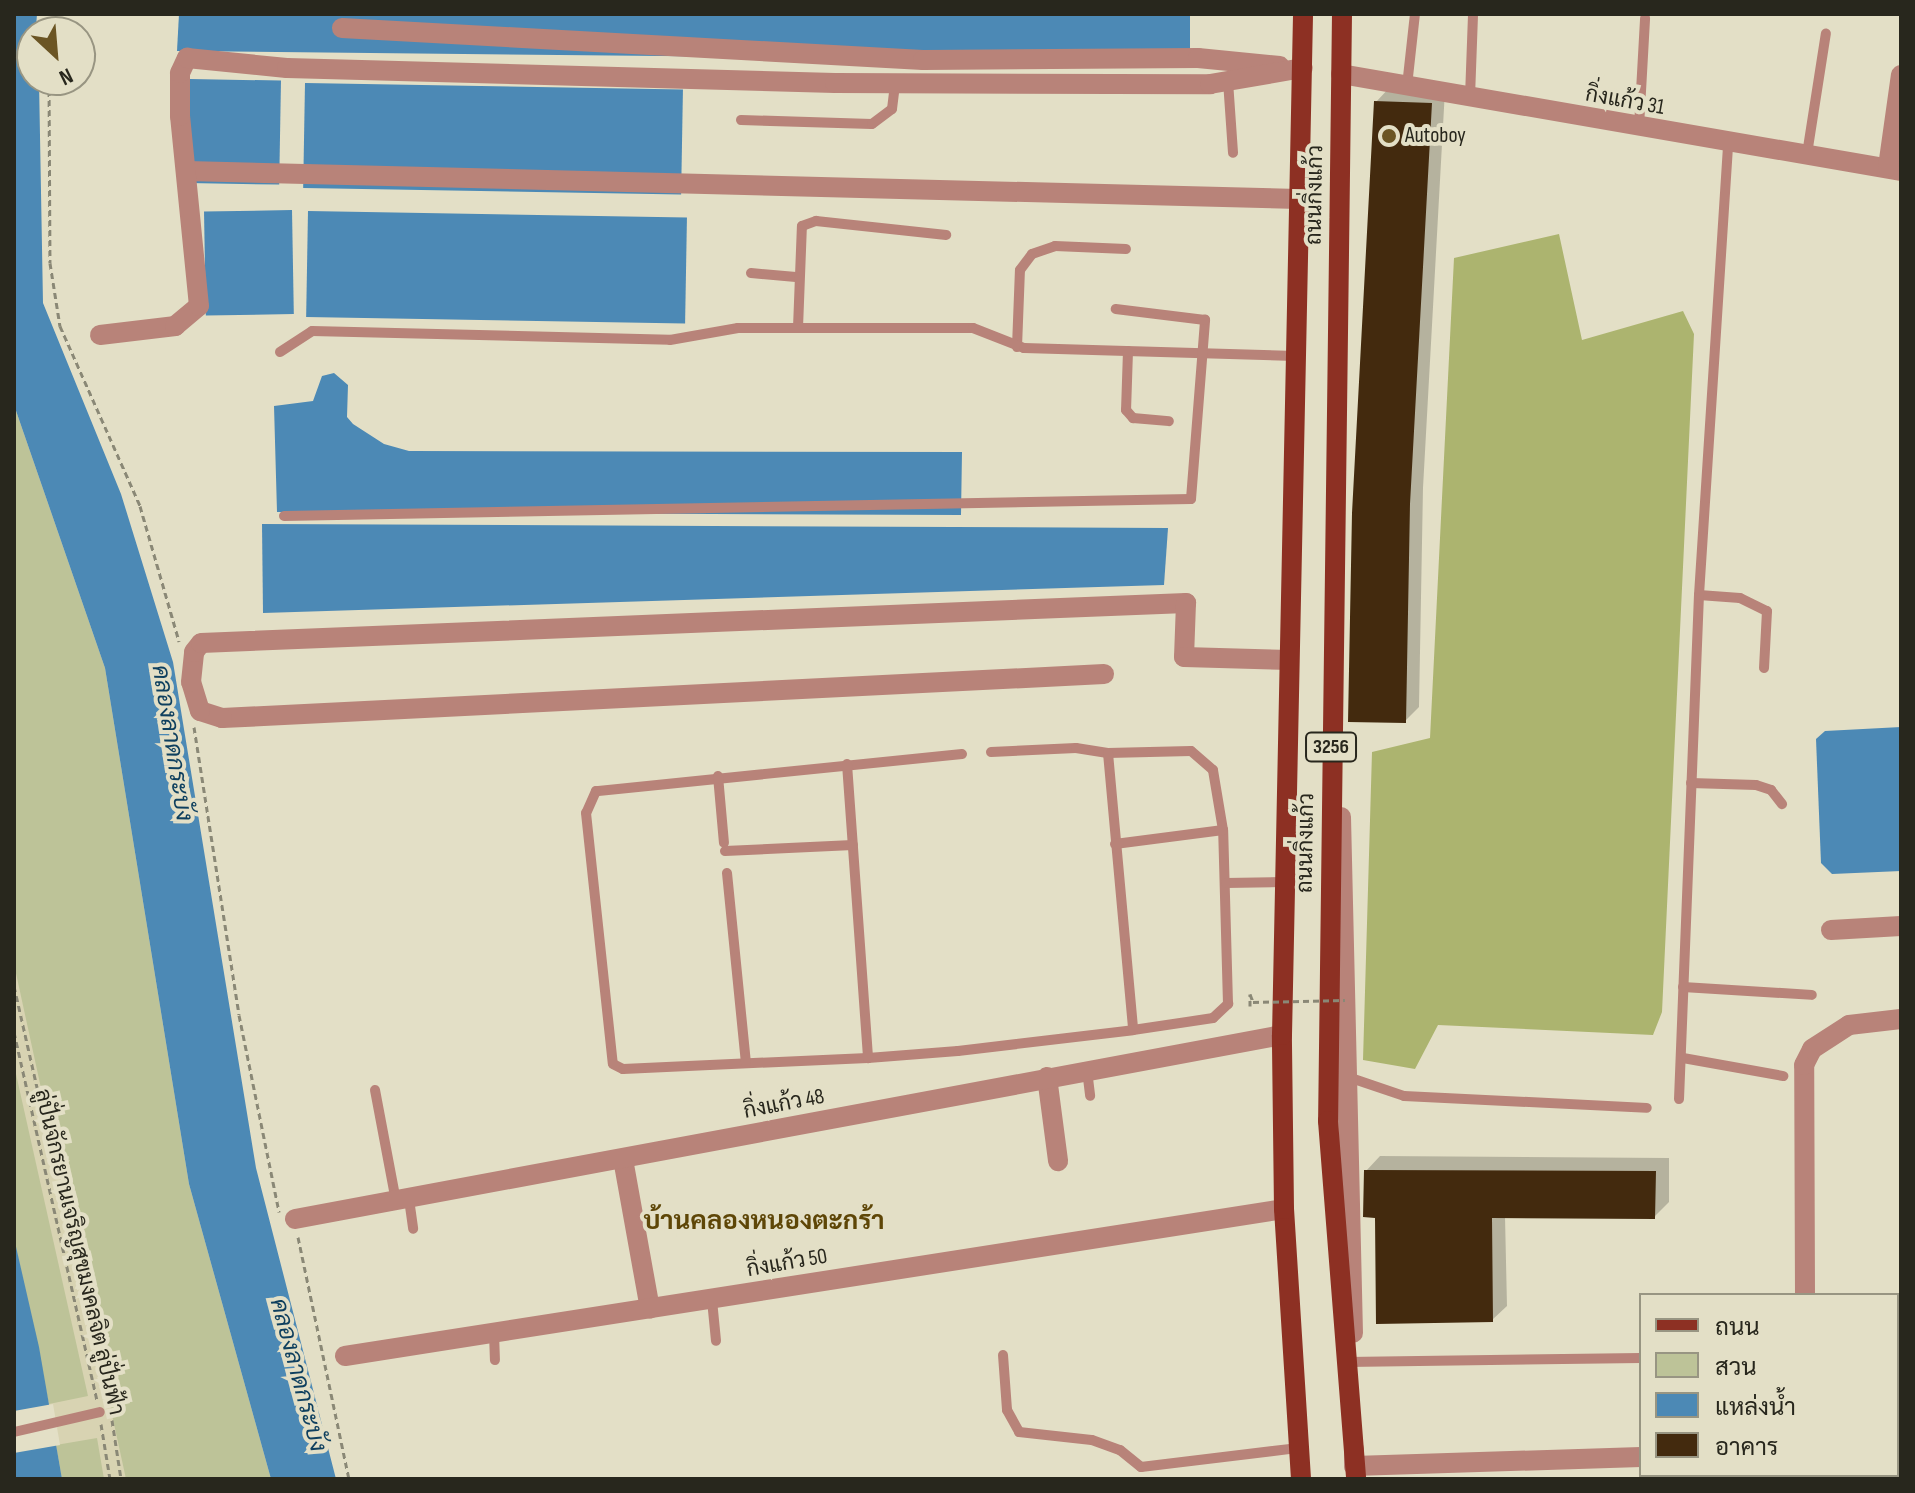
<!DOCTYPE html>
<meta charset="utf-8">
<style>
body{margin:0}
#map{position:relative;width:1915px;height:1493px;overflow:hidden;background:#e3dfc6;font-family:"Sofia Sans Condensed",Sarabun,sans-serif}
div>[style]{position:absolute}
.built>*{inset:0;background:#d8d3b2}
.green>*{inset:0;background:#bdc398}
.forest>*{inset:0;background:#acb46f}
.water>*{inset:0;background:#4c89b5;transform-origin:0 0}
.pier>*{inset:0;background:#e3dfc6}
.shadow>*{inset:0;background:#0003}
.building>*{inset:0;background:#432a0e}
.path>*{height:3px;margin-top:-1.5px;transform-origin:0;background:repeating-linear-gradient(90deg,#8a8876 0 6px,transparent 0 10px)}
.service>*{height:10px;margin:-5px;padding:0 5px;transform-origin:5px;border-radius:5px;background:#b88379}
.minor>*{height:20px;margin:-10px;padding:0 10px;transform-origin:10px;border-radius:10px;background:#b88379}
.primary>*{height:20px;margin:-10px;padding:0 10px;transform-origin:10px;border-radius:10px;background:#8d3023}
.path-bridge>*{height:3px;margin-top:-1.5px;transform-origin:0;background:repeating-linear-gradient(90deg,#8a8876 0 6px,transparent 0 10px)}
.dots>*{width:22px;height:22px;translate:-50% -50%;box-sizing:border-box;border:4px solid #e3dfc6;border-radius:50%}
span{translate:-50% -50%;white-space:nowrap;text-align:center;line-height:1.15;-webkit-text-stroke:8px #e3dfc6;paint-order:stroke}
.shield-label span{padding:2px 6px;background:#e3dfc6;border:2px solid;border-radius:6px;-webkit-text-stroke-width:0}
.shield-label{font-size:20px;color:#28271d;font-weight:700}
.street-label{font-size:22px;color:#28271d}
.poi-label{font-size:22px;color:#28271d}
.left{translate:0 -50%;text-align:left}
.water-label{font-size:24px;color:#0e3f5e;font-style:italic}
.quarter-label{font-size:26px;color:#5e4607;font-weight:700}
.frame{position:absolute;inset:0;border:16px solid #28271d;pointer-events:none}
.legend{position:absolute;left:1639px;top:1293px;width:260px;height:184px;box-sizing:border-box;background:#e3dfc6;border:2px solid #989582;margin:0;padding:10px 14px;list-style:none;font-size:24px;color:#28271d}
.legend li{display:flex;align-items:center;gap:16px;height:40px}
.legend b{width:40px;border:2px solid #989582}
.north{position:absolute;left:16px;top:16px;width:80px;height:80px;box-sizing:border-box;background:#e3dfc6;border:2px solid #989582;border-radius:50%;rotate:154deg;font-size:22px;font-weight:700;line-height:32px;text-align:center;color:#28271d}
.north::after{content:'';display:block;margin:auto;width:28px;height:36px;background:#6b5524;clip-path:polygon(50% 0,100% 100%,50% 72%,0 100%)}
</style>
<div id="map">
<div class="built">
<i style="clip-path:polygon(14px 641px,195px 1479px,14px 1479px)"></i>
</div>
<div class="green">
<i style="clip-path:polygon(14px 405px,105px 668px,189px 1184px,271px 1479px,126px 1479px,14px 964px)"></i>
<i style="clip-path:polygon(14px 1065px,88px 1396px,49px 1404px,14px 1238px)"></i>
<i style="clip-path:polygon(97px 1438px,104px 1479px,62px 1479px,56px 1445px)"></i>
</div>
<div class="forest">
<i style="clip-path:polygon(1559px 234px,1582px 340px,1683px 311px,1694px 334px,1662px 1012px,1653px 1035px,1438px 1025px,1415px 1069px,1363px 1060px,1372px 752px,1430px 738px,1454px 258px)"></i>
</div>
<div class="water">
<i style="clip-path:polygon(14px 14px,37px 14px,32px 80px,39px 80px,43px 303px,121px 494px,173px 662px,256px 1168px,336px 1479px,271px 1479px,189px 1184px,105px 668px,14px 405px)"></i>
<i style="clip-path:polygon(179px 14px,1190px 14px,1190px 51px,1140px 61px,177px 51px)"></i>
<i style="left:190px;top:79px;width:91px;height:104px;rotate:1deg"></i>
<i style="left:305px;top:83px;width:378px;height:105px;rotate:1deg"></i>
<i style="left:292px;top:210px;width:104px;height:88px;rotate:89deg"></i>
<i style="left:308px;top:211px;width:379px;height:106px;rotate:1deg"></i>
<i style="clip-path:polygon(334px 373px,348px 385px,347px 417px,353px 424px,384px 444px,409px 451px,962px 452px,961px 515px,277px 512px,274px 406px,313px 401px,322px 376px)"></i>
<i style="clip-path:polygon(262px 524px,1168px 528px,1164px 585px,263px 613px)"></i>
<i style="clip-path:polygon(1901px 727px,1901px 871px,1832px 874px,1821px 863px,1816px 739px,1825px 731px)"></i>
<i style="clip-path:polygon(14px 1238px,39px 1347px,62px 1479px,14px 1479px)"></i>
</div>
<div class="pier">
<i style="clip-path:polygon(53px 1404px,60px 1445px,14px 1453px,14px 1411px)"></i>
</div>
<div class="shadow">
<i style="clip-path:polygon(1390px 87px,1445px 90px,1423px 488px,1419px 707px,1405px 721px,1376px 102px)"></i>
<i style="clip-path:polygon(1380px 1156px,1669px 1158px,1669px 1202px,1654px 1217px,1505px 1216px,1507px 1306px,1492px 1320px,1377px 1216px,1366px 1171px)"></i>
</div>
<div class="building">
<i style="clip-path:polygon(1374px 101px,1432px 103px,1410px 504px,1406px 723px,1348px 722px,1352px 513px)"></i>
<i style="clip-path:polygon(1364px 1170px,1656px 1171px,1655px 1219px,1492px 1218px,1493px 1322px,1376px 1324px,1375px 1218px,1363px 1217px)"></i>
</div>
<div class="path">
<i style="left:49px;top:32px;width:18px;rotate:-90deg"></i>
<i style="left:49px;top:80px;width:183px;rotate:89.7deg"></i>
<i style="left:50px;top:263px;width:64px;rotate:81deg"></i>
<i style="left:60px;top:326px;width:197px;rotate:66deg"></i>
<i style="left:140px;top:506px;width:141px;rotate:73.9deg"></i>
<i style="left:194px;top:727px;width:291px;rotate:81.1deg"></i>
<i style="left:239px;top:1015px;width:201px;rotate:78.5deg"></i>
<i style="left:14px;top:986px;width:425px;rotate:77.2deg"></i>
<i style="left:1250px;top:1006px;width:12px;rotate:-90deg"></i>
<i style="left:1250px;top:994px;width:9px;rotate:69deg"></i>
<i style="left:14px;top:1032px;width:377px;rotate:77.3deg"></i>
<i style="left:298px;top:1237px;width:247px;rotate:78.1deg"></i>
<i style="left:112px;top:1420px;width:60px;rotate:81.3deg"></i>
<i style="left:101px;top:1424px;width:56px;rotate:80.7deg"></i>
</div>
<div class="service">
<i style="left:1228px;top:81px;width:72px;rotate:86deg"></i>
<i style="left:1407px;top:86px;width:72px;rotate:-83.7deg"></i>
<i style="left:1470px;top:97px;width:83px;rotate:-87.9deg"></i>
<i style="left:741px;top:120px;width:131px;rotate:1.7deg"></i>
<i style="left:872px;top:124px;width:25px;rotate:-37deg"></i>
<i style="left:892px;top:109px;width:26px;rotate:-83deg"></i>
<i style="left:1639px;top:127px;width:109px;rotate:-86.8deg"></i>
<i style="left:1807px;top:154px;width:122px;rotate:-81.1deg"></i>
<i style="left:751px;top:273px;width:45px;rotate:5.1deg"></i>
<i style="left:798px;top:328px;width:102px;rotate:-87.8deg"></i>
<i style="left:802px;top:226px;width:15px;rotate:-20deg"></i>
<i style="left:816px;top:221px;width:131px;rotate:6.1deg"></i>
<i style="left:1017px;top:347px;width:77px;rotate:-87.8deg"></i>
<i style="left:1020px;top:270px;width:20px;rotate:-53deg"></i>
<i style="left:1032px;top:254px;width:24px;rotate:-19deg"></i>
<i style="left:1055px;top:246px;width:71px;rotate:2.4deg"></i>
<i style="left:1128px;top:351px;width:59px;rotate:91.9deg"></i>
<i style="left:1126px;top:410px;width:11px;rotate:49deg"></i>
<i style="left:1133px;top:418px;width:36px;rotate:5deg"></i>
<i style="left:280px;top:352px;width:38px;rotate:-33deg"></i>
<i style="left:312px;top:331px;width:358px;rotate:1.4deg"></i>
<i style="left:670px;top:340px;width:69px;rotate:-10deg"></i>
<i style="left:738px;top:328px;width:235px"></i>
<i style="left:973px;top:328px;width:55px;rotate:21.4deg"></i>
<i style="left:1024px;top:348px;width:271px;rotate:1.7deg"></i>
<i style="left:284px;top:516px;width:907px;rotate:-1.07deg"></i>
<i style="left:1191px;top:499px;width:180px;rotate:-85.5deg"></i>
<i style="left:1205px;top:320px;width:90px;rotate:-173deg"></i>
<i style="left:1699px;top:595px;width:41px;rotate:4.2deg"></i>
<i style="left:1740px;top:598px;width:30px;rotate:26deg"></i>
<i style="left:1767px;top:611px;width:57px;rotate:93deg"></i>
<i style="left:991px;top:752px;width:85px;rotate:-2.7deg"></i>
<i style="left:1076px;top:748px;width:32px;rotate:9deg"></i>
<i style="left:962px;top:754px;width:368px;rotate:174.2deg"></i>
<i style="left:596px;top:791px;width:24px;rotate:114deg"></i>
<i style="left:586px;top:813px;width:252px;rotate:83.9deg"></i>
<i style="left:613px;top:1064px;width:11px;rotate:27deg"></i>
<i style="left:623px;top:1069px;width:245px;rotate:-2.6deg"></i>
<i style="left:868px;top:1058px;width:90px;rotate:-4.4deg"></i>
<i style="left:958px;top:1051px;width:176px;rotate:-6.8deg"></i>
<i style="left:1133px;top:1030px;width:81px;rotate:-8.5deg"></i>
<i style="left:1213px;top:1018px;width:21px;rotate:-43deg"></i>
<i style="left:1228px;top:1004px;width:174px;rotate:-91.6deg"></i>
<i style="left:1223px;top:830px;width:61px;rotate:-99.5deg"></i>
<i style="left:1213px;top:770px;width:29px;rotate:-139deg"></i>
<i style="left:1191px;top:751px;width:83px;rotate:178.6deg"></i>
<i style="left:1108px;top:753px;width:278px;rotate:84.8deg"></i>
<i style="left:847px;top:764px;width:295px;rotate:85.9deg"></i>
<i style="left:718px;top:776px;width:67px;rotate:84.9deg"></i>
<i style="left:1691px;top:783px;width:65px;rotate:1.8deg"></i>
<i style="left:1756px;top:785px;width:16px;rotate:18deg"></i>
<i style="left:1771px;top:790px;width:18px;rotate:52deg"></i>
<i style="left:1115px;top:844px;width:109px;rotate:-7.4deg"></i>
<i style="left:725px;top:851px;width:128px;rotate:-2.7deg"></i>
<i style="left:727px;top:873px;width:191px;rotate:84.3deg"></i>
<i style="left:1226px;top:883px;width:57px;rotate:-1deg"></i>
<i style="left:1683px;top:987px;width:129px;rotate:3.5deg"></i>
<i style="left:1683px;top:1058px;width:102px;rotate:10.2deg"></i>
<i style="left:1087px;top:1070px;width:26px;rotate:83deg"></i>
<i style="left:1345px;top:1076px;width:62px;rotate:18.7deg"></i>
<i style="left:1404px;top:1096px;width:243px;rotate:2.8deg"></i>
<i style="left:375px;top:1090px;width:113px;rotate:79.3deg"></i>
<i style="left:1679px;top:1099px;width:504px;rotate:-87.73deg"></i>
<i style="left:1699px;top:595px;width:452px;rotate:-86.3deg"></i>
<i style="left:409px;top:1199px;width:30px;rotate:82deg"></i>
<i style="left:712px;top:1300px;width:41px;rotate:84.4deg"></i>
<i style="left:494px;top:1333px;width:27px;rotate:88deg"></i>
<i style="left:1003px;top:1355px;width:55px;rotate:85.8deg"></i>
<i style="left:1007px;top:1410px;width:25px;rotate:61deg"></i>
<i style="left:1019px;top:1432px;width:73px;rotate:6.3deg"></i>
<i style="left:1092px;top:1440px;width:30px;rotate:20deg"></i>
<i style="left:1120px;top:1450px;width:27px;rotate:39deg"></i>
<i style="left:1141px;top:1467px;width:159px;rotate:-6.9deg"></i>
<i style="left:1347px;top:1362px;width:294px;rotate:-0.8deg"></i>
<i style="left:14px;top:1432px;width:88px;rotate:-13.1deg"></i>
</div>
<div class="minor">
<i style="left:342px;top:28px;width:582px;rotate:3.15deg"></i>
<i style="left:923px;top:60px;width:275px;rotate:-0.4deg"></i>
<i style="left:1198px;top:58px;width:82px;rotate:5.6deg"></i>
<i style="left:1341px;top:74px;width:568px;rotate:9.83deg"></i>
<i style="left:1888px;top:167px;width:93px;rotate:-82deg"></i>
<i style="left:187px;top:171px;width:1112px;rotate:1.44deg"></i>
<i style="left:100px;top:335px;width:76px;rotate:-6.8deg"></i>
<i style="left:175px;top:326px;width:31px;rotate:-40deg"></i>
<i style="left:199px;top:306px;width:191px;rotate:-95.7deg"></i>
<i style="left:180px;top:116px;width:43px;rotate:-90deg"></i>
<i style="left:180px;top:73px;width:17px;rotate:-65deg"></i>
<i style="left:187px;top:58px;width:100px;rotate:5.7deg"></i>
<i style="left:287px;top:68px;width:548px;rotate:1.57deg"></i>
<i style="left:835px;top:83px;width:375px;rotate:0.2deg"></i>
<i style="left:1210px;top:84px;width:94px;rotate:-9.8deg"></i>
<i style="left:1104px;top:674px;width:883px;rotate:177.14deg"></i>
<i style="left:222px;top:718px;width:23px;rotate:-162deg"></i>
<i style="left:200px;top:711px;width:30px;rotate:-107deg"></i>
<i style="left:191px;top:682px;width:30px;rotate:-84deg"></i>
<i style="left:194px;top:652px;width:11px;rotate:-52deg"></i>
<i style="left:201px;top:643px;width:986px;rotate:-2.33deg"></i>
<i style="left:1186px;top:603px;width:54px;rotate:92.1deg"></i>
<i style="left:1184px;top:657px;width:105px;rotate:1.6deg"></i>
<i style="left:1341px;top:817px;width:516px;rotate:88.67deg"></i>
<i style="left:1831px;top:930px;width:70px;rotate:-3.3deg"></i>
<i style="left:1047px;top:1077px;width:85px;rotate:82.5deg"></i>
<i style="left:623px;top:1159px;width:152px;rotate:79.8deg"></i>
<i style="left:295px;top:1219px;width:1004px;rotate:-10.56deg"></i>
<i style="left:1805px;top:1295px;width:230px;rotate:-90.2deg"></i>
<i style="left:1804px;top:1065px;width:18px;rotate:-63deg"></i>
<i style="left:1812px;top:1049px;width:44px;rotate:-33deg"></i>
<i style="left:1849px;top:1025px;width:52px;rotate:-6.6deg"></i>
<i style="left:1897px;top:1337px;width:4px"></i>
<i style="left:345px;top:1356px;width:950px;rotate:-8.9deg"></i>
<i style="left:1897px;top:1443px;width:4px"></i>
<i style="left:1354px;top:1449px;width:17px;rotate:90deg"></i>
<i style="left:1354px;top:1466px;width:287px;rotate:-1.8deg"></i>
</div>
<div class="primary">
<i style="left:1342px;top:14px;width:1107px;rotate:90.72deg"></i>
<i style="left:1328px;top:1121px;width:359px;rotate:85.5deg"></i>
<i style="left:1301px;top:1479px;width:271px;rotate:-93.6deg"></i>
<i style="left:1284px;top:1209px;width:174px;rotate:-90.7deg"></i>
<i style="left:1282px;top:1035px;width:1021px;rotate:-88.82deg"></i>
</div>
<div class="path-bridge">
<i style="left:1253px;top:1002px;width:92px;rotate:-1.2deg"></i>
</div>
<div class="dots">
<i style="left:1389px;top:136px;background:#6b5524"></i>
</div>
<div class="shield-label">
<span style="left:1331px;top:747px">3256</span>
</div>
<div class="street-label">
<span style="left:1625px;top:101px;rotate:10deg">กิ่งแก้ว 31</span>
<span style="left:1315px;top:195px;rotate:-89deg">ถนนกิ่งแก้ว</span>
<span style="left:1306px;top:843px;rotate:-89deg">ถนนกิ่งแก้ว</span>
<span style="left:784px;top:1104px;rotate:-11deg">กิ่งแก้ว 48</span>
<span style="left:79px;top:1252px;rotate:77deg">ลู่ปั่นจักรยานเจริญสุขมงคลจิต ลู่ปั่นฟ้า</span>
<span style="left:787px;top:1263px;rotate:-10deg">กิ่งแก้ว 50</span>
</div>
<div class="poi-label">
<span class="left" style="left:1405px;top:136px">Autoboy</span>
</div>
<div class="water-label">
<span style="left:172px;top:743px;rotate:81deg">คลองลาดกระบัง</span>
<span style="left:298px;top:1375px;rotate:75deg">คลองลาดกระบัง</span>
</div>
<div class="quarter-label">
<span style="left:764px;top:1222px">บ้านคลองหนองตะกร้า</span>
</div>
<div class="frame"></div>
<ul class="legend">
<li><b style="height:10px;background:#8d3023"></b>ถนน</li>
<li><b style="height:22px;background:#bdc398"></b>สวน</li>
<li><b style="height:22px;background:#4c89b5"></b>แหล่งน้ำ</li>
<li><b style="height:22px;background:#432a0e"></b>อาคาร</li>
</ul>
<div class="north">N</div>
</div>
